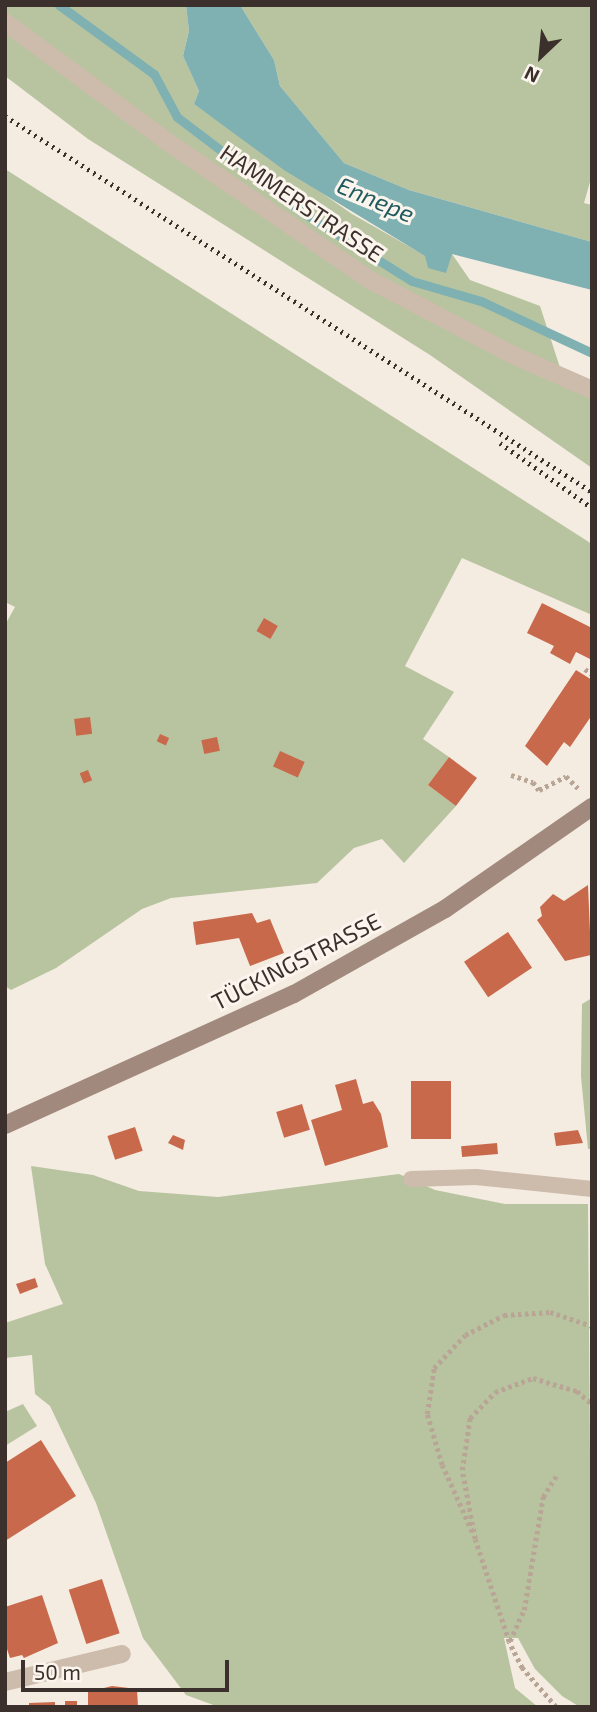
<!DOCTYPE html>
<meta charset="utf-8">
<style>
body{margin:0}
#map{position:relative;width:597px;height:1712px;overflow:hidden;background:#f4ebe1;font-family:"Exo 2",sans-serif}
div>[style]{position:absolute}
.green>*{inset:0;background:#b8c4a0}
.water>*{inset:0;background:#7fb0b2}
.stream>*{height:9px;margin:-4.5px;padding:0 4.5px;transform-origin:4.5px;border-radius:4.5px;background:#7fb0b2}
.building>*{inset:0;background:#c8694b;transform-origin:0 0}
.path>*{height:4.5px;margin-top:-2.25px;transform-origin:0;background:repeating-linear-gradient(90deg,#b9a596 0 3.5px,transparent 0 7px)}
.lane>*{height:16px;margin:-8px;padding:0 8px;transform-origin:8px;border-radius:8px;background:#cdbbac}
.street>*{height:18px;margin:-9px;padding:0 9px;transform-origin:9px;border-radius:9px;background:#cdbbac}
.secondary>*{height:18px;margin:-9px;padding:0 9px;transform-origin:9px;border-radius:9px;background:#a18a7d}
.rail>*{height:5px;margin-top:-2.5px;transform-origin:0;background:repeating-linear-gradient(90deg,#3b302b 0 2px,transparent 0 7px)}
span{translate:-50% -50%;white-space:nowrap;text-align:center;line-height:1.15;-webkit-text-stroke:6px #fbf5ee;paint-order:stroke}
.street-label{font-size:23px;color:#3b302b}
.water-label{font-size:24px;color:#1f5a5e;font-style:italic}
.frame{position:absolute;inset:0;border:7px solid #3b302b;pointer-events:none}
.north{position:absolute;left:506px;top:21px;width:70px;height:70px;-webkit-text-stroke:5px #fbf5ee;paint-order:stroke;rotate:206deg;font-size:19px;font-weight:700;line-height:28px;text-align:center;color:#3b302b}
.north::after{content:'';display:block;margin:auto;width:24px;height:32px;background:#3b302b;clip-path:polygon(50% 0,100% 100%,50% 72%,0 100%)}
.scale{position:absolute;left:21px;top:1660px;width:208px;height:32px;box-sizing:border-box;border:4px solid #3b302b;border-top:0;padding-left:9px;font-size:21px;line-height:24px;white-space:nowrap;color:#3b302b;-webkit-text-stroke:5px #fbf5ee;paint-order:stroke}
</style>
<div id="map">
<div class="green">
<i style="clip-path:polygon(5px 5px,186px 5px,189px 31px,183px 56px,199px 91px,194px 104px,352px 214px,426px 256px,452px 254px,470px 280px,540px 306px,565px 383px,592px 399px,592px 468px,430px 355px,88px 139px,5px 76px)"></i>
<i style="clip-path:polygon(240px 5px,592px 5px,592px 175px,584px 203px,592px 205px,592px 242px,409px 190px,344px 163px,280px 86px,274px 60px)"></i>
<i style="clip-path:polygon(5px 169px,592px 544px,592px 615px,462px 558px,405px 666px,454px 692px,423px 739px,449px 757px,428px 785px,456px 806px,404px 863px,382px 839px,354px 848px,317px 883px,171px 898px,142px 909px,56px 968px,11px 990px,5px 986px,5px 625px,15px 607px,5px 602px)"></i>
<i style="clip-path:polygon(592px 998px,592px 1149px,588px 1149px,581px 1076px,582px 1004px)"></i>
<i style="clip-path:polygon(31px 1166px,93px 1175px,139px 1191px,218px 1197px,399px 1174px,435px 1190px,505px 1204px,588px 1204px,592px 1707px,580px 1707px,562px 1696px,535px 1669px,518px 1638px,504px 1638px,515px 1688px,538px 1707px,219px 1707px,186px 1695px,143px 1638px,96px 1503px,50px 1406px,35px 1394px,32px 1355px,5px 1358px,5px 1323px,63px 1304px,45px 1264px)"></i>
<i style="clip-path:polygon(23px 1404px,37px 1426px,5px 1446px,5px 1412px)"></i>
</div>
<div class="water">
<i style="clip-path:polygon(186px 5px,240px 5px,274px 60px,280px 86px,344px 163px,409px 190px,592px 242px,592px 290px,452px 254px,446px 273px,428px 268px,425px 256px,284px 170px,194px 104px,199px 91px,183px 56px,189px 31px)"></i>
</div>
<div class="stream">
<i style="left:59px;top:5px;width:117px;rotate:36deg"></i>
<i style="left:154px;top:74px;width:49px;rotate:61.9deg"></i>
<i style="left:177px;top:117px;width:161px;rotate:37.2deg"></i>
<i style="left:305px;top:214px;width:126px;rotate:32.1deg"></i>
<i style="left:412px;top:281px;width:72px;rotate:16.2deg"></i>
<i style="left:481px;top:301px;width:123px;rotate:25.1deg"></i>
</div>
<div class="building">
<i style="clip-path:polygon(542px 603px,592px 628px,592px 660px,576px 652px,570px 664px,550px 653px,554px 646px,527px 633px)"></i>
<i style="left:264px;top:618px;width:16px;height:15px;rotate:30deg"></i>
<i style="clip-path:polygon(576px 670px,592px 680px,592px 715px,570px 747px,564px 742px,547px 766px,525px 746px)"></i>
<i style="left:90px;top:717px;width:17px;height:16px;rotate:83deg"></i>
<i style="left:160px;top:734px;width:10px;height:8px;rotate:24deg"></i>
<i style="left:217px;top:737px;width:14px;height:16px;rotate:78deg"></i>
<i style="left:280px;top:751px;width:27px;height:17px;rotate:24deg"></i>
<i style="left:449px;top:757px;width:35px;height:35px;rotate:37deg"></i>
<i style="left:88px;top:770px;width:11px;height:9px;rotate:68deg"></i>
<i style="clip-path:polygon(588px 885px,591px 955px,565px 961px,537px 920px,542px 916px,540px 907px,553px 894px,564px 901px)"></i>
<i style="clip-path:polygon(252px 913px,257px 923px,270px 919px,284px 953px,250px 966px,239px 938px,196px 945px,193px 922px)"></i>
<i style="left:508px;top:932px;width:43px;height:53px;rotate:56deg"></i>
<i style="clip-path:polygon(356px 1079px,363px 1104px,373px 1101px,381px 1114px,388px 1147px,325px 1166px,311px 1120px,342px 1110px,335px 1085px)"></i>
<i style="left:411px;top:1081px;width:40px;height:58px"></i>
<i style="left:302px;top:1104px;width:27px;height:27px;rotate:73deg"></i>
<i style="left:135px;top:1127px;width:25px;height:29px;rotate:72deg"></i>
<i style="clip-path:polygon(578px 1130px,583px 1143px,556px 1146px,554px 1133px)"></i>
<i style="clip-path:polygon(173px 1135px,185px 1140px,183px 1150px,168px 1143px)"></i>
<i style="left:497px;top:1143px;width:11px;height:36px;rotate:85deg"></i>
<i style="clip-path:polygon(35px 1278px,38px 1287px,20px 1294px,16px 1284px)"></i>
<i style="clip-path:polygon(41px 1440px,76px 1496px,5px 1541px,5px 1463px)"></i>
<i style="left:102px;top:1579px;width:57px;height:35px;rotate:72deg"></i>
<i style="clip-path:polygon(42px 1595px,58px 1643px,24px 1658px,22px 1655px,10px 1658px,5px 1643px,5px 1607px)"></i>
<i style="clip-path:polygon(112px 1686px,137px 1689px,138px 1707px,88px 1707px,88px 1692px)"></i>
<i style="left:65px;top:1701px;width:12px;height:6px"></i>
<i style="clip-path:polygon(55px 1702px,55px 1707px,29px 1707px,29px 1703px)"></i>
</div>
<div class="path">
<i style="left:585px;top:669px;width:9px;rotate:36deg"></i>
<i style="left:511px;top:775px;width:23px;rotate:18deg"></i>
<i style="left:533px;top:782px;width:10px;rotate:53deg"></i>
<i style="left:539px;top:790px;width:30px;rotate:-27deg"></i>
<i style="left:566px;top:776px;width:18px;rotate:45deg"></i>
<i style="left:472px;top:1532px;width:73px;rotate:-114.1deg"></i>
<i style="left:442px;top:1465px;width:53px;rotate:-106.4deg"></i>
<i style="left:427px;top:1414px;width:47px;rotate:-81.3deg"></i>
<i style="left:434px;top:1368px;width:45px;rotate:-46.8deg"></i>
<i style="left:465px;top:1335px;width:44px;rotate:-27.1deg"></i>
<i style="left:504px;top:1315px;width:46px;rotate:-3.7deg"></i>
<i style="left:550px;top:1312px;width:44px;rotate:18.4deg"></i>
<i style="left:510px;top:1641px;width:34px;rotate:-66deg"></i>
<i style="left:524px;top:1610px;width:115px;rotate:-80.5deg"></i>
<i style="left:543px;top:1497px;width:25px;rotate:-58deg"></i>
<i style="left:556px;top:1707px;width:52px;rotate:-131.1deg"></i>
<i style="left:522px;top:1668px;width:29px;rotate:-117deg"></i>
<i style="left:509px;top:1642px;width:108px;rotate:-108.3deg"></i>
<i style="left:475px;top:1539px;width:70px;rotate:-100.7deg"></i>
<i style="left:462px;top:1470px;width:53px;rotate:-81.3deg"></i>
<i style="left:470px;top:1418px;width:36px;rotate:-46deg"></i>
<i style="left:495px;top:1392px;width:40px;rotate:-20.2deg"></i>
<i style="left:533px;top:1378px;width:46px;rotate:16.5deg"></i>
<i style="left:577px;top:1391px;width:20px;rotate:41deg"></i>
</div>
<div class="lane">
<i style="left:411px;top:1179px;width:65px;rotate:-1.8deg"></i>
<i style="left:476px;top:1177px;width:117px;rotate:5.9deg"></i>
</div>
<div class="street">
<i style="left:5px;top:22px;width:199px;rotate:36.4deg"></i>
<i style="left:165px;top:140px;width:248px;rotate:34.3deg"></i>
<i style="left:370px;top:280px;width:161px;rotate:27.7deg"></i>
<i style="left:513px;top:355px;width:86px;rotate:23.9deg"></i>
<i style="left:5px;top:1682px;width:120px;rotate:-13.5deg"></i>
</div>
<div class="secondary">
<i style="left:5px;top:1125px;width:317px;rotate:-24.4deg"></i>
<i style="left:294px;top:994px;width:173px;rotate:-29.4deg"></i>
<i style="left:445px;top:909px;width:179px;rotate:-34.8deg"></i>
</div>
<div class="rail">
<i style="left:5px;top:116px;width:697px;rotate:32.64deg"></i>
<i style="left:500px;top:443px;width:113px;rotate:35.2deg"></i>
</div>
<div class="street-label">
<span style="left:302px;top:203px;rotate:34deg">HAMMERSTRASSE</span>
<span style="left:296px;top:961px;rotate:-27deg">TÜCKINGSTRASSE</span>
</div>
<div class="water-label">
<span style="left:376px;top:199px;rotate:23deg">Ennepe</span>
</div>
<div class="frame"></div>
<div class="north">N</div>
<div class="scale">50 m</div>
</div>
